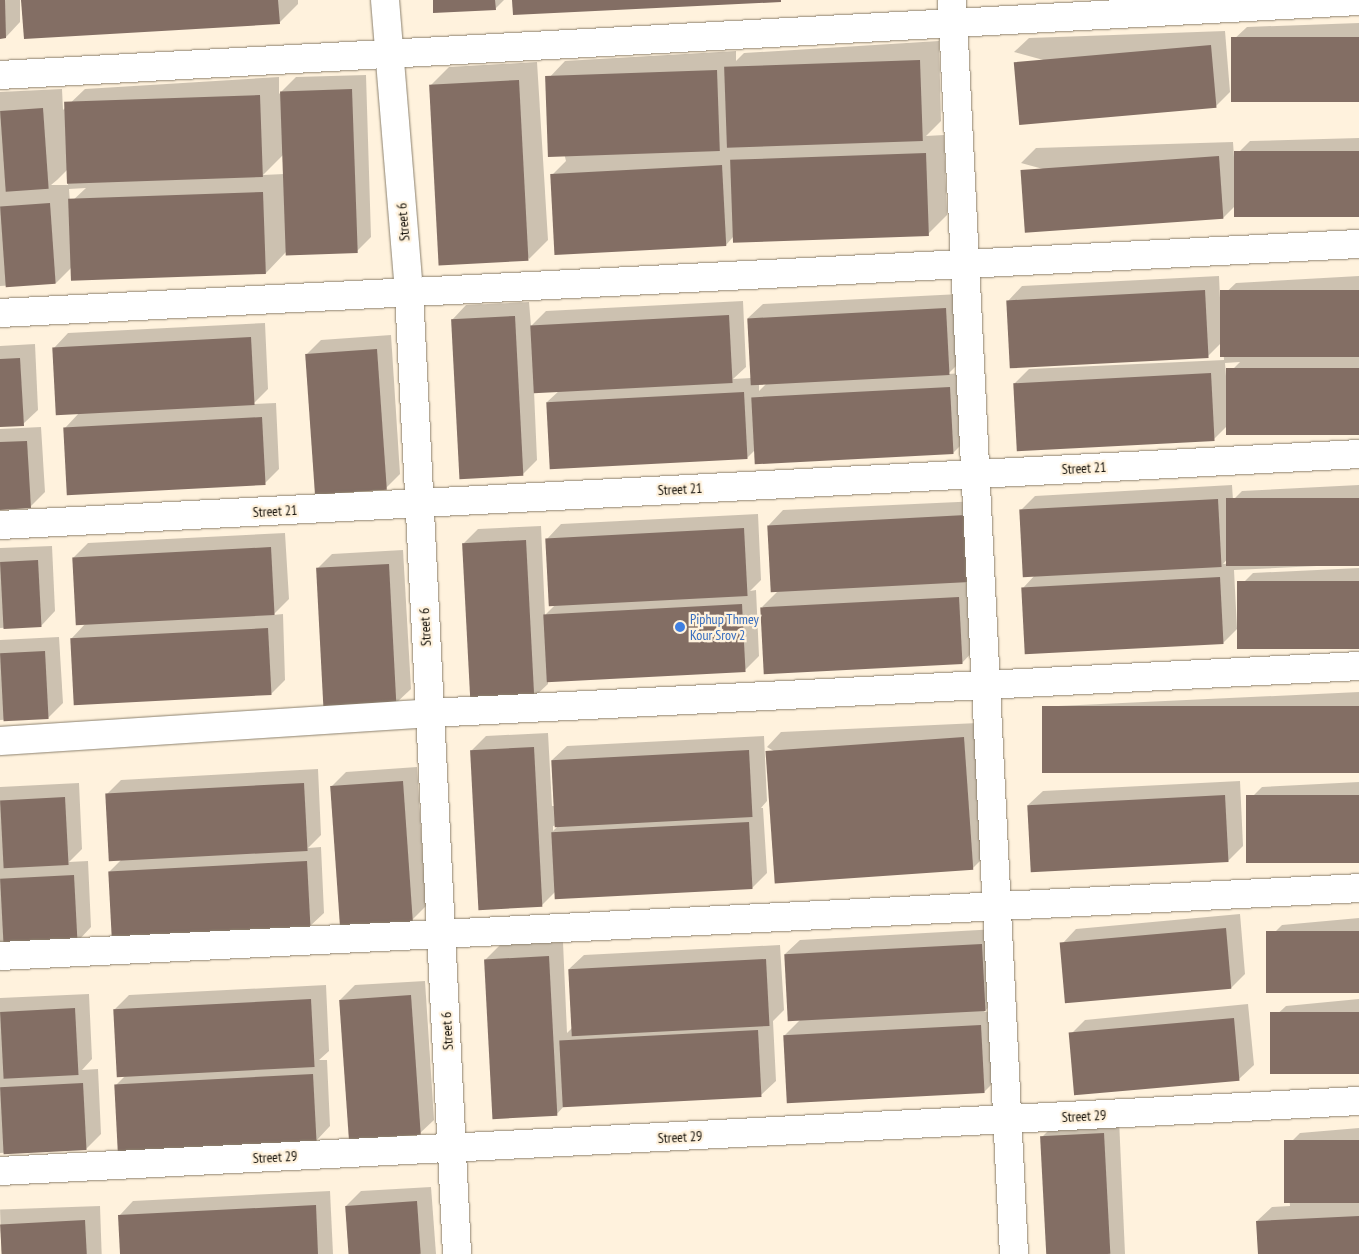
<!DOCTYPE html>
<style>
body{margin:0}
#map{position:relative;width:1359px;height:1254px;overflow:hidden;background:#fff2dd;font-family:"PT Sans Narrow",sans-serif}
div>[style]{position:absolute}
.shadow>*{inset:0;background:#0003;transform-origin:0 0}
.building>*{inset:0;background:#836e64;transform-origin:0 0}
.roads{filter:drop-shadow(0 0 1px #8c816e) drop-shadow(0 0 1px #8c816e)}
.minor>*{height:28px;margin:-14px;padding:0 14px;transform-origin:14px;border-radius:14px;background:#fff}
.dots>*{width:14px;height:14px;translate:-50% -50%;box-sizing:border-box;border:2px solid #fff2dd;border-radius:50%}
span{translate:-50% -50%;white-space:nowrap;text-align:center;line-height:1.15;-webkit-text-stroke:4.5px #fff2dd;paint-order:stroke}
.street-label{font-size:14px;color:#130f08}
.shop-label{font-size:14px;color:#366cbe}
.left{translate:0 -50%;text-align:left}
</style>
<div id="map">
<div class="shadow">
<i style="clip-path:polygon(0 0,20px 0,20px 22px,6px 37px,0 37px)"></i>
<i style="clip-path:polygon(23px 0,298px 0,298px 4px,279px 23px)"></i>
<i style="clip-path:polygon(434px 0,504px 0,495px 9px)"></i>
<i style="clip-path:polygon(1359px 23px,1359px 101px,1232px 41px,1247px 27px)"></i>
<i style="clip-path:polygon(1225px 31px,1230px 92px,1215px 107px,1014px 52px,1029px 38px)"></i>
<i style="clip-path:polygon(939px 41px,941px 121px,926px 136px,944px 135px,947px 215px,928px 234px,733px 237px,726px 245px,552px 175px,566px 161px,546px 81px,565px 61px,736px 51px,736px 61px,744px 53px)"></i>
<i style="clip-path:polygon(537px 62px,548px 240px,529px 259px,430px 86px,449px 67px)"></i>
<i style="clip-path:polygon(evenodd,366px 75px,371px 237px,356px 252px,286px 252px,266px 273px,71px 268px,56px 283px,0 286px,0 92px,62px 89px,63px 110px,85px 89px,279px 77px,279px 94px,296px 77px,366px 75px,283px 155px,284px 174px,263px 175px,283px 155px,366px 75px,68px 169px,68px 185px,51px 185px,57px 180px,68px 169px,366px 75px,86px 188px,70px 203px,69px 189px,86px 188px)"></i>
<i style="clip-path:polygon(1359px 138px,1359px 215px,1237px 204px,1223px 218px,1021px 163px,1036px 148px,1233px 142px,1234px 157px,1250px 141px)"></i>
<i style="clip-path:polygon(evenodd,1219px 276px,1220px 298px,1236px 283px,1359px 276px,1359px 434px,1229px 424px,1214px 439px,1014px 384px,1029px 369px,1224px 360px,1223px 341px,1208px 356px,1008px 301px,1022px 286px,1219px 276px,1240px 362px,1226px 376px,1225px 363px,1240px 362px)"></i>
<i style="clip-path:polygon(evenodd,960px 294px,963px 359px,948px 374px,964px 373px,967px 439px,953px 453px,755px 450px,747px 458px,547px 402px,560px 390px,534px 391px,537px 460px,522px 475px,452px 320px,466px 305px,529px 302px,531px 326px,546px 311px,743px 301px,746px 367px,733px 379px,751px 378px,748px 318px,763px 304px,960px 294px,759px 383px,767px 383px,759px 391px,759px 383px)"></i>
<i style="clip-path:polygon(265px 323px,268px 389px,253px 404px,276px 403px,279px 469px,265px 483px,65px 428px,80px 412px,54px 348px,68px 333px)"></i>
<i style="clip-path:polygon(391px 335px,400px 474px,385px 489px,306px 355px,321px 340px)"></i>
<i style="clip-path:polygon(35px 344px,38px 410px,23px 424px,0 426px,0 346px)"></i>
<i style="clip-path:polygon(41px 427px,45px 492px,30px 507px,0 508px,0 429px)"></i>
<i style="clip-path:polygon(evenodd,1232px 485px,1233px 500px,1242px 491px,1359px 485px,1359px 564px,1234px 570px,1237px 629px,1223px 643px,1023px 588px,1035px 575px,1021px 510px,1035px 496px,1232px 485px,1230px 556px,1231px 563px,1223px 564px,1230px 556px)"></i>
<i style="clip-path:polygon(980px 501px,983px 566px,966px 583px,973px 583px,976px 648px,962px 663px,762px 607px,778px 591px,769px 525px,783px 510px)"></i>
<i style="clip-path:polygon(758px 514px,761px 580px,750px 591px,756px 590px,759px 656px,745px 670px,548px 680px,548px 684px,533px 698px,463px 544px,478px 529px,541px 526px,545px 615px,556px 604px,547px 539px,561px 524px)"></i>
<i style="clip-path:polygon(285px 533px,289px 599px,273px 615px,283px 614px,285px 680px,271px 694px,71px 639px,86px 623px,73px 558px,88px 543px)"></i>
<i style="clip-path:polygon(52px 546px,55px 611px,41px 626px,0 628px,0 548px)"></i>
<i style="clip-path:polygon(403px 550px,411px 689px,396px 703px,317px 569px,332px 554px)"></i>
<i style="clip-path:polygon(1359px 568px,1359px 648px,1238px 588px,1253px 573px)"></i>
<i style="clip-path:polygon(59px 637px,63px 703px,48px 718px,0 720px,0 640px)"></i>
<i style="clip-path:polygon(1359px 692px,1359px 772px,1043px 721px,1058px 706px)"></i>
<i style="clip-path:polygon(978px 723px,987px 854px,972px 869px,767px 747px,781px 732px)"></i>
<i style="clip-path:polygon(evenodd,548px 733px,552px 806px,554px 806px,552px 760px,567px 746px,764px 736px,767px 801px,761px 808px,763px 808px,767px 873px,752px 888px,555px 892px,542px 905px,471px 751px,486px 736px,548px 733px,559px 825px,553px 831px,553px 826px,559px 825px)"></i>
<i style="clip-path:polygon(417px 767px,426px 906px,411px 921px,331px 787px,346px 772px)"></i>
<i style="clip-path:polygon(318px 769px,321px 835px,308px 848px,321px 847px,324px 913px,309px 927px,109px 872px,122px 859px,107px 794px,121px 780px)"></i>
<i style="clip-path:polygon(1240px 781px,1243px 846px,1228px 861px,1028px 805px,1043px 791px)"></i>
<i style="clip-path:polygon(1359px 782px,1359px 862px,1247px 802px,1262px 787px)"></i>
<i style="clip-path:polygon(79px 783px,82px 849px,69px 862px,88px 861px,91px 927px,77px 942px,0 946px,0 787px)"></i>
<i style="clip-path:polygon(1240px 914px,1245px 974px,1231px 988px,1062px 944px,1076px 929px)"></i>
<i style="clip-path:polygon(1359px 918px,1359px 992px,1267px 940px,1282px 925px)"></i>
<i style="clip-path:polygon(997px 929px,1000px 995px,984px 1012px,995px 1011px,999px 1077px,984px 1092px,784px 1036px,801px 1019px,785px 954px,800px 940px)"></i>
<i style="clip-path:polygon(563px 942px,567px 1033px,572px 1028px,569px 969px,584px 955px,780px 945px,784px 1010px,773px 1021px,776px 1081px,761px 1095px,565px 1105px,556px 1115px,485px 960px,500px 945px)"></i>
<i style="clip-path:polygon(425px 981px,434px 1120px,419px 1134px,340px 1000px,355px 985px)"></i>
<i style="clip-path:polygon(326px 985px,329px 1051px,319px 1060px,327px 1060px,330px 1126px,316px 1141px,116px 1085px,126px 1075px,114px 1010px,129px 995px)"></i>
<i style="clip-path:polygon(89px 994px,92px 1059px,82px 1070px,98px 1069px,101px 1134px,86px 1149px,0 1153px,0 998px)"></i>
<i style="clip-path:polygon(1359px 999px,1359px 1073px,1271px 1020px,1286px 1006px)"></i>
<i style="clip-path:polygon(1248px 1004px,1254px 1065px,1239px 1079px,1071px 1034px,1085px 1020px)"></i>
<i style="clip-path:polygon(1119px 1119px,1125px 1254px,1048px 1254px,1042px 1137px,1056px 1123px)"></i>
<i style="clip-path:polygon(1359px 1128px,1359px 1254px,1259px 1254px,1257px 1221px,1272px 1207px,1290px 1206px,1285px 1148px,1300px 1133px)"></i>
<i style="clip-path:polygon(431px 1187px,436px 1254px,349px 1254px,346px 1206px,361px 1191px)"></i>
<i style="clip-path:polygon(330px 1191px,333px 1254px,121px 1254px,119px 1216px,133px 1201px)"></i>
<i style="left:100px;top:1206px;width:48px;height:100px;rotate:88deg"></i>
</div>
<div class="building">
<i style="clip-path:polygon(0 0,5px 0,6px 38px,0 39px)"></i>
<i style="clip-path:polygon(21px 0,278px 0,280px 24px,24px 39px)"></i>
<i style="clip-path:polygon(433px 0,495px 0,496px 10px,433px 13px)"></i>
<i style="clip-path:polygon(512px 0,781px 0,781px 2px,513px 15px)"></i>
<i style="left:1359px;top:37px;width:65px;height:128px;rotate:90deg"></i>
<i style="left:1211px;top:45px;width:63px;height:198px;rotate:85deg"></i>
<i style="left:920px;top:60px;width:81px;height:196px;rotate:88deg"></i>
<i style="left:717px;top:70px;width:81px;height:172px;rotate:88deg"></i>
<i style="left:519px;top:80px;width:181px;height:90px;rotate:87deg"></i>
<i style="left:352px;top:89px;width:164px;height:72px;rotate:88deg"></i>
<i style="left:260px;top:95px;width:82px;height:196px;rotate:88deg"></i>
<i style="left:43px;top:108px;width:81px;height:43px;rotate:86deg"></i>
<i style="left:1359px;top:151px;width:66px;height:125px;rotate:90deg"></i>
<i style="left:926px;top:153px;width:83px;height:196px;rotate:88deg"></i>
<i style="left:1219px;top:156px;width:63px;height:199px;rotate:86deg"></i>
<i style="left:722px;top:165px;width:81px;height:172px;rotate:87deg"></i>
<i style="left:263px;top:192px;width:82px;height:195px;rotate:88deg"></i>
<i style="left:50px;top:203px;width:81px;height:50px;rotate:86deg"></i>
<i style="left:1205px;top:290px;width:68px;height:199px;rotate:87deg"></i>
<i style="left:1359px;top:290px;width:67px;height:139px;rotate:90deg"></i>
<i style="left:946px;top:308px;width:67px;height:199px;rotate:87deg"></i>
<i style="left:729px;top:315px;width:68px;height:199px;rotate:87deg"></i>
<i style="left:515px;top:316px;width:160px;height:64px;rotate:87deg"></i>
<i style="left:251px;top:337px;width:68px;height:199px;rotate:87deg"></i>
<i style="left:377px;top:349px;width:141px;height:72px;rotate:86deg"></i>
<i style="clip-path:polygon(20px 358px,24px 426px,0 427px,0 359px)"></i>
<i style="left:1359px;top:368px;width:67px;height:133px;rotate:90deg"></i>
<i style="left:1211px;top:373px;width:68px;height:198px;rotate:87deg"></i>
<i style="left:950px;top:387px;width:67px;height:199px;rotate:87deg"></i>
<i style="left:744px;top:392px;width:67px;height:198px;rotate:87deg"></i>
<i style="left:262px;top:417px;width:68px;height:199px;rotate:87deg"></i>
<i style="clip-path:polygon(27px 441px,31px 508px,0 510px,0 442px)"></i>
<i style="left:1359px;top:498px;width:68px;height:133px;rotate:90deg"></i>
<i style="left:1218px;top:499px;width:68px;height:199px;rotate:87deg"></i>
<i style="left:966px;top:515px;width:67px;height:199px;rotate:87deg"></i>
<i style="left:744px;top:528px;width:68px;height:199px;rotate:87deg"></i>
<i style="left:526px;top:540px;width:160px;height:64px;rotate:87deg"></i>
<i style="left:271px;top:547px;width:68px;height:199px;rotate:87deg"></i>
<i style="left:38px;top:560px;width:67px;height:38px;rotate:87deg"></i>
<i style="left:389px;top:564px;width:141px;height:73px;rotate:87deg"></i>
<i style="left:1220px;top:577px;width:67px;height:199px;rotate:87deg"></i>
<i style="left:1359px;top:581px;width:68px;height:122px;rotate:90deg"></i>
<i style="left:959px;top:597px;width:67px;height:199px;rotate:87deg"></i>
<i style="left:742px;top:604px;width:68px;height:199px;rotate:87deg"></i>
<i style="left:268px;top:628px;width:67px;height:198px;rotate:87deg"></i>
<i style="left:45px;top:651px;width:68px;height:45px;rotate:87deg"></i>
<i style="left:1359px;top:706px;width:67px;height:317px;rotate:90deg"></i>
<i style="left:964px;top:737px;width:133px;height:199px;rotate:86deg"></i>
<i style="left:534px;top:747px;width:160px;height:64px;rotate:87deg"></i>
<i style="left:749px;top:750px;width:67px;height:198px;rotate:87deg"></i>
<i style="left:403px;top:781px;width:141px;height:73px;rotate:86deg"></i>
<i style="left:304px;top:783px;width:68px;height:199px;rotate:87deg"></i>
<i style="left:1225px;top:795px;width:67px;height:198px;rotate:87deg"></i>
<i style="left:1359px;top:795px;width:68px;height:113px;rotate:90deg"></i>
<i style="left:65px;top:797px;width:68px;height:65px;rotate:87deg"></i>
<i style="left:749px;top:822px;width:67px;height:198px;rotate:87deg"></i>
<i style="left:307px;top:861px;width:67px;height:199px;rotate:87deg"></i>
<i style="left:74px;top:875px;width:68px;height:74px;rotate:87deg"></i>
<i style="left:1226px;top:928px;width:61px;height:167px;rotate:85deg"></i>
<i style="left:1359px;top:931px;width:62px;height:93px;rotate:90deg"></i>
<i style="left:982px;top:944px;width:67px;height:198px;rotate:87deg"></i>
<i style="left:549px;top:956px;width:160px;height:65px;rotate:87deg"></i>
<i style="left:766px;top:959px;width:67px;height:198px;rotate:87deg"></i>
<i style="left:411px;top:995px;width:140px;height:72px;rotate:86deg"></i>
<i style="left:311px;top:999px;width:68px;height:198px;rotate:87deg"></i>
<i style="left:75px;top:1008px;width:67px;height:75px;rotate:87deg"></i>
<i style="left:1359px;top:1012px;width:62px;height:89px;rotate:90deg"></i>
<i style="left:1234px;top:1018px;width:63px;height:166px;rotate:85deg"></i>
<i style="left:981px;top:1025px;width:68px;height:198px;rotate:87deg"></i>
<i style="left:758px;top:1030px;width:67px;height:199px;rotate:87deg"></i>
<i style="left:313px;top:1074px;width:68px;height:199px;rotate:87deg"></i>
<i style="left:83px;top:1083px;width:67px;height:83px;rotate:87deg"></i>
<i style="left:1104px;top:1133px;width:121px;height:64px;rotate:87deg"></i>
<i style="left:1359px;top:1140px;width:63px;height:75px;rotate:90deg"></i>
<i style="left:417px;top:1201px;width:53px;height:72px;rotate:86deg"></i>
<i style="clip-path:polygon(316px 1205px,318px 1254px,120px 1254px,118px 1215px)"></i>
<i style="clip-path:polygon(1359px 1216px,1359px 1254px,1258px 1254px,1256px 1221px)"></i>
<i style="left:85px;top:1220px;width:34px;height:85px;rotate:87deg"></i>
</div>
<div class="roads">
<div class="minor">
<i style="left:385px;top:0;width:293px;rotate:85.3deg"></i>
<i style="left:409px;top:292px;width:963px;rotate:87.14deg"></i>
<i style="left:952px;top:0;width:1256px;rotate:87.17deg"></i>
<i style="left:0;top:75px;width:1361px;rotate:-3.12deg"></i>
<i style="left:0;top:313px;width:1361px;rotate:-2.91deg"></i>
<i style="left:0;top:525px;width:1361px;rotate:-2.99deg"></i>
<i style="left:0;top:741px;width:430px;rotate:-3.7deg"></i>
<i style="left:429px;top:713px;width:931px;rotate:-2.89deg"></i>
<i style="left:0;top:956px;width:1361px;rotate:-2.86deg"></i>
<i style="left:0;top:1171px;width:1361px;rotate:-2.95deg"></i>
</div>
</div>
<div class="dots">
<i style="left:680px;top:627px;background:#3f7fe0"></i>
</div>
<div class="street-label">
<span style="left:403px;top:222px;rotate:-95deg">Street 6</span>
<span style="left:1084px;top:468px;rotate:-3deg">Street 21</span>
<span style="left:680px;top:489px;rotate:-3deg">Street 21</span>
<span style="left:275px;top:511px;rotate:-3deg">Street 21</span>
<span style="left:425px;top:627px;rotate:-93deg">Street 6</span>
<span style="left:447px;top:1031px;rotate:-93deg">Street 6</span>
<span style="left:1084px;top:1116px;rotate:-3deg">Street 29</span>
<span style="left:680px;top:1137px;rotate:-3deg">Street 29</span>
<span style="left:275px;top:1157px;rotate:-3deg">Street 29</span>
</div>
<div class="shop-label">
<span class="left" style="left:690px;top:627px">Piphup Thmey<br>Kour Srov 2</span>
</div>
</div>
